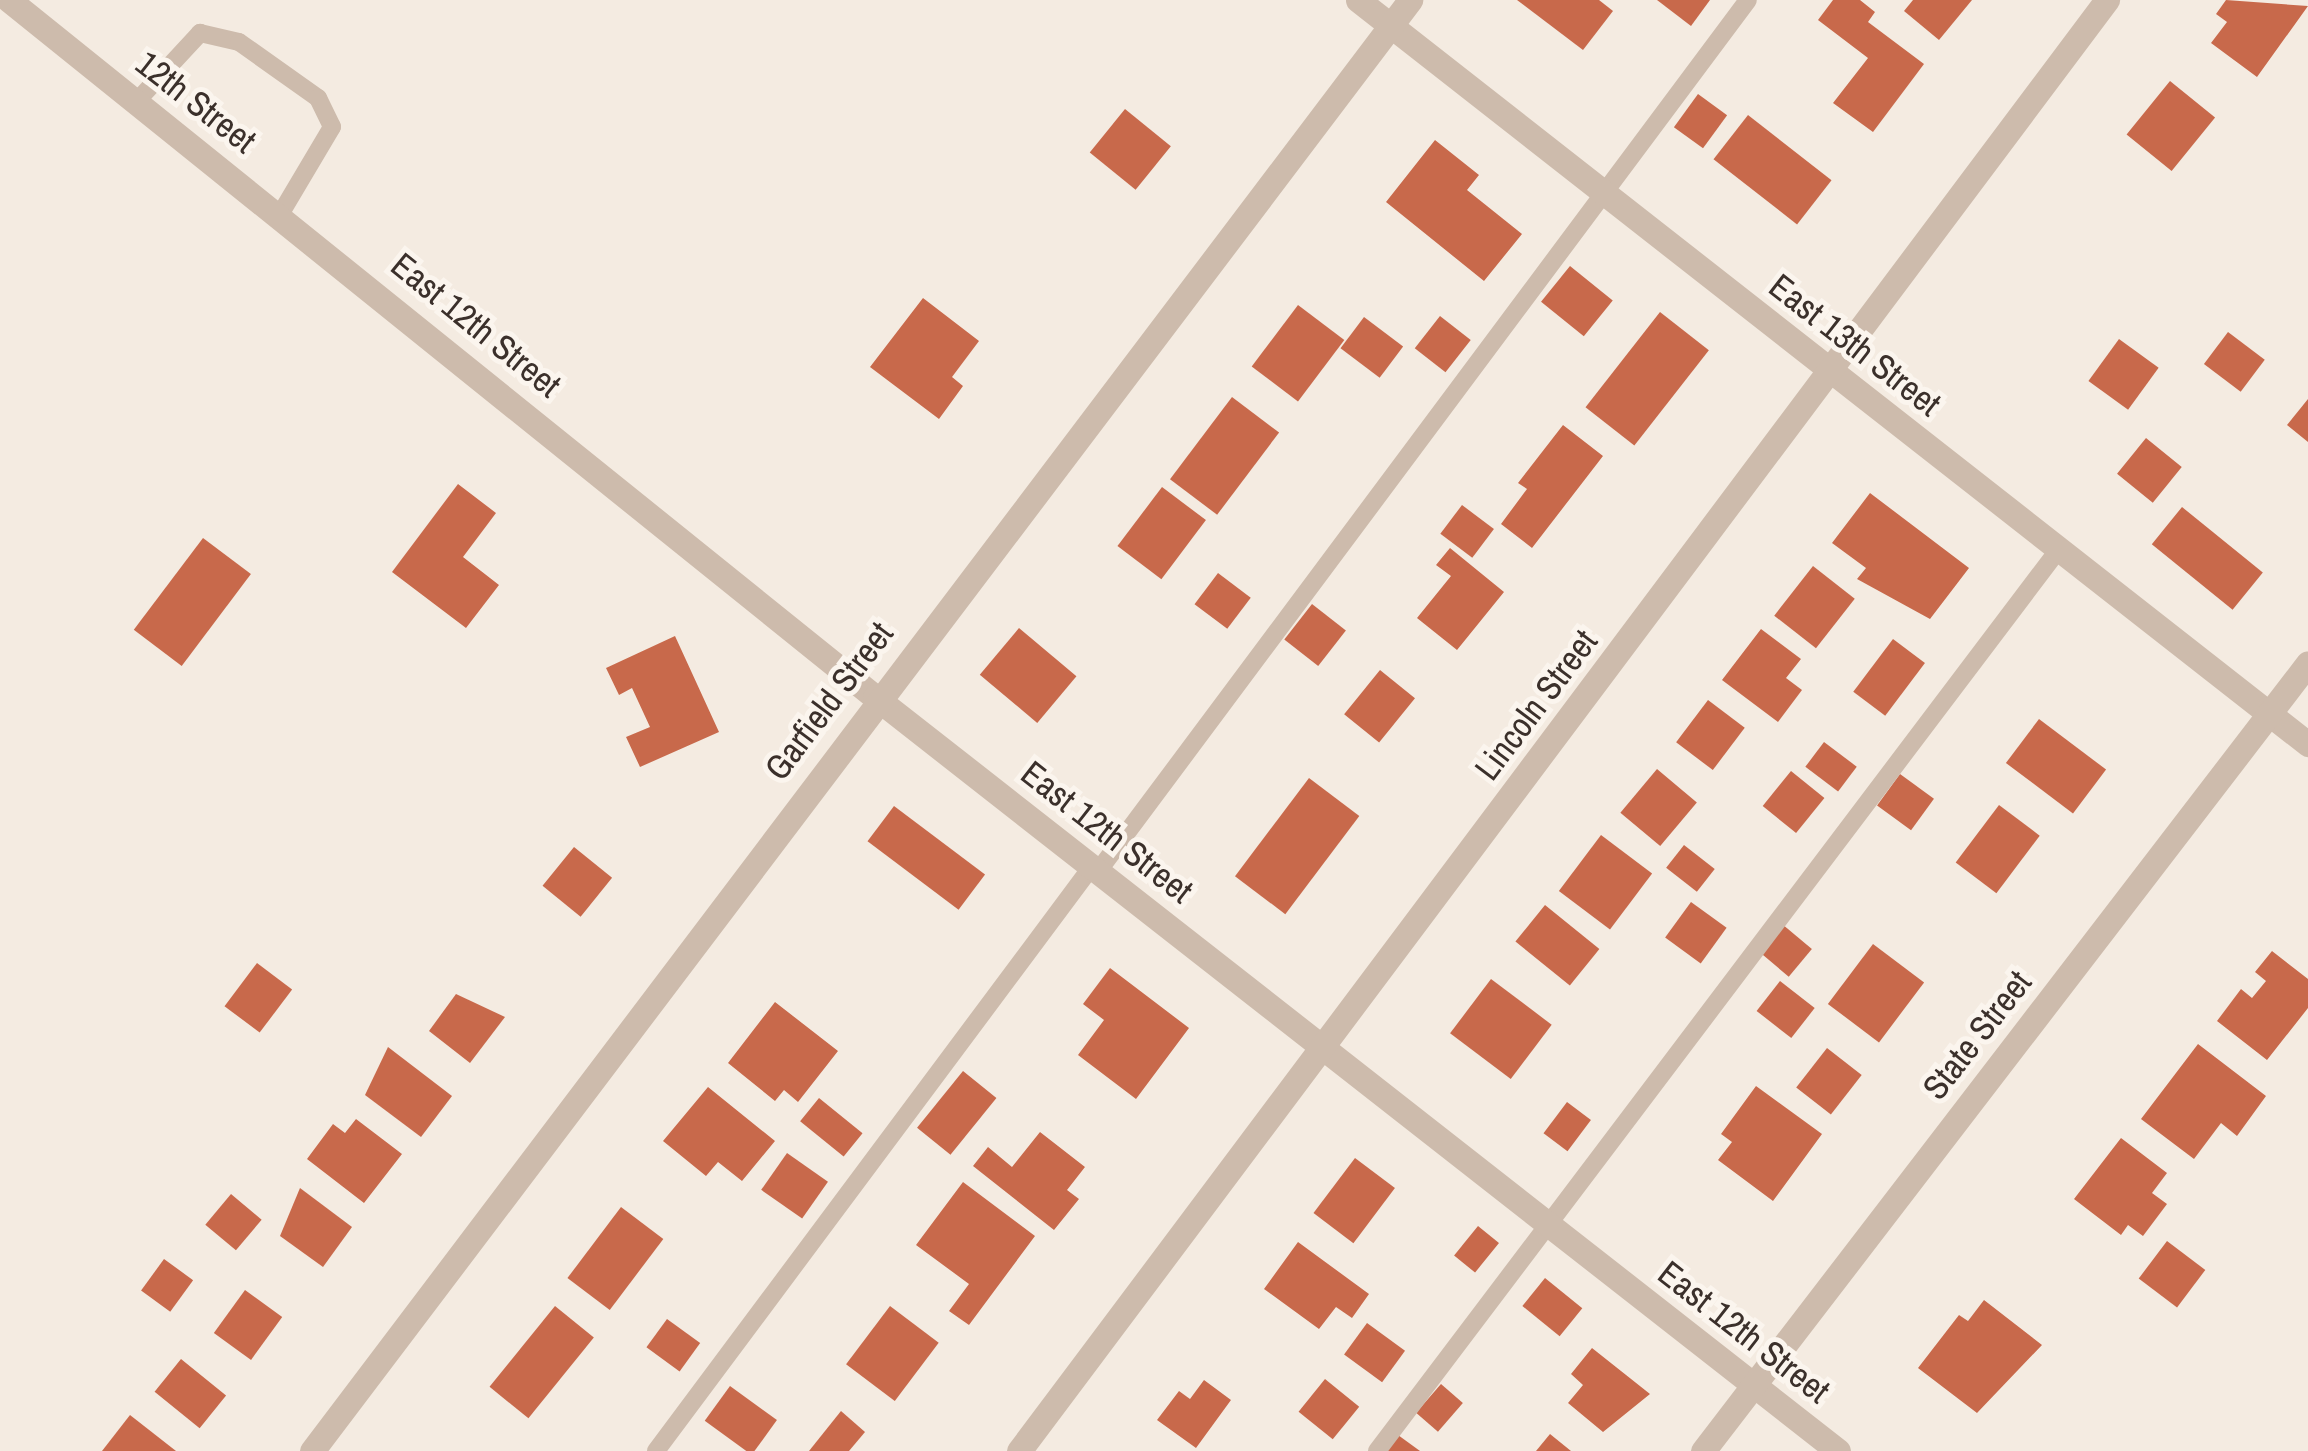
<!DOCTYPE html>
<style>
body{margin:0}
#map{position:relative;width:2308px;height:1451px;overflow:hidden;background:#f4ebe1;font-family:"Archivo Narrow",sans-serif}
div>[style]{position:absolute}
.building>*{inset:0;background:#c8694b;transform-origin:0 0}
.lane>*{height:18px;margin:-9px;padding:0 9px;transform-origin:9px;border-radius:9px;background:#cdbbac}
.street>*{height:25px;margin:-12.5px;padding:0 12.5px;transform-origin:12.5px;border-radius:12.5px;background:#cdbbac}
span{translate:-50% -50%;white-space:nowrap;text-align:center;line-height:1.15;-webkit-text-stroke:10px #fbf5ee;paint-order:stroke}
.street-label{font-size:35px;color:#3b302b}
</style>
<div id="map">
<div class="building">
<i style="clip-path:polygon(1517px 0,1599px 0,1613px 11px,1583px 50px)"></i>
<i style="clip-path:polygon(1657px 0,1710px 0,1691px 26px)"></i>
<i style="clip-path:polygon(1833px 0,1860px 0,1875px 12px,1868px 22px,1924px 64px,1873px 132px,1833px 103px,1868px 58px,1818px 20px)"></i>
<i style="clip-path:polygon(1913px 0,1972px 0,1939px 40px,1904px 11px)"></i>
<i style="clip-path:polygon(2226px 0,2308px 6px,2257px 77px,2211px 43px,2227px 22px,2216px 14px)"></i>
<i style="left:2170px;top:81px;width:58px;height:69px;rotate:39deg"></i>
<i style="left:1698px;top:94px;width:36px;height:41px;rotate:36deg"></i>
<i style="left:1125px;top:109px;width:59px;height:56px;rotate:39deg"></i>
<i style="left:1748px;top:115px;width:106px;height:56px;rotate:38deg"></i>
<i style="clip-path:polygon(1435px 140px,1479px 175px,1467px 190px,1522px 234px,1484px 281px,1386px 202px)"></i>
<i style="left:1570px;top:266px;width:55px;height:46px;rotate:39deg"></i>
<i style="clip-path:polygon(923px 298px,979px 341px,952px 377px,963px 386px,939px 419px,870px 367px)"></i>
<i style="left:1298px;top:305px;width:58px;height:77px;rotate:37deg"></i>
<i style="left:1660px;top:312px;width:62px;height:121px;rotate:38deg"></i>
<i style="left:1440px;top:316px;width:39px;height:41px;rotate:38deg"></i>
<i style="left:1364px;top:317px;width:49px;height:39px;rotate:37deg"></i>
<i style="left:2228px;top:332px;width:46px;height:40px;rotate:37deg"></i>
<i style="left:2119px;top:339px;width:49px;height:52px;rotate:36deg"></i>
<i style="left:1232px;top:397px;width:59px;height:103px;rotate:37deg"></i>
<i style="clip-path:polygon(2308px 399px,2308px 442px,2287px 425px)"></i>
<i style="clip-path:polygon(1563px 425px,1603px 456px,1532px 548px,1501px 524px,1527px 489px,1518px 483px)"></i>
<i style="left:2146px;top:438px;width:46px;height:46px;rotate:39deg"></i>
<i style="clip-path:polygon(458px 484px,496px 513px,463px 557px,499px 585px,466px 628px,392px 572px)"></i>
<i style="left:1162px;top:487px;width:55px;height:74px;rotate:37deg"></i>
<i style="clip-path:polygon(1870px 493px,1969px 568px,1930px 619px,1857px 579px,1866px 568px,1832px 543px)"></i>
<i style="left:1462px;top:505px;width:40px;height:36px;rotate:37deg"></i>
<i style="left:2182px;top:507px;width:104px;height:48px;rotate:39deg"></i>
<i style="left:203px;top:538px;width:60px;height:115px;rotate:37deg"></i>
<i style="clip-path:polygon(1450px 548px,1504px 592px,1457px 650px,1417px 618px,1451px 576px,1436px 565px)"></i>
<i style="left:1813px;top:566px;width:53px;height:63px;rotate:38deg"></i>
<i style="left:1218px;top:573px;width:41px;height:39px;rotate:37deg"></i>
<i style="left:1312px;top:604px;width:43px;height:45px;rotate:38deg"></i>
<i style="left:1019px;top:628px;width:75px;height:61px;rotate:40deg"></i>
<i style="clip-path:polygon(1761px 629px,1801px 659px,1786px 678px,1802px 690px,1778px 722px,1722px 680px)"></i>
<i style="clip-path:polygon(675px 636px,719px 732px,640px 767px,626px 737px,650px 727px,632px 688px,619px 695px,606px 668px)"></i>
<i style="left:1893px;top:639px;width:40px;height:66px;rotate:37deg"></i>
<i style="left:1380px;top:670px;width:45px;height:57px;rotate:39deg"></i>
<i style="left:1708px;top:700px;width:46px;height:53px;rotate:37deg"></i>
<i style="left:2039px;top:719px;width:84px;height:55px;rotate:37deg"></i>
<i style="left:1824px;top:742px;width:41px;height:31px;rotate:37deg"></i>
<i style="left:1657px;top:769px;width:52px;height:57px;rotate:40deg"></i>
<i style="left:1791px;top:771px;width:43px;height:45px;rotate:39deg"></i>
<i style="left:1900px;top:774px;width:42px;height:39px;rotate:36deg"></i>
<i style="left:1309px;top:778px;width:63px;height:123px;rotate:37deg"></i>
<i style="left:1999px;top:805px;width:51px;height:72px;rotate:37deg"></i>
<i style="left:894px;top:806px;width:114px;height:44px;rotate:37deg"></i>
<i style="left:1601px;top:835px;width:64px;height:70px;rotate:37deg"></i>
<i style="left:1684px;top:845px;width:39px;height:29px;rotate:38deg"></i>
<i style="left:574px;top:847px;width:49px;height:50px;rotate:39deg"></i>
<i style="left:1691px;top:902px;width:44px;height:44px;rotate:36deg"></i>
<i style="left:1545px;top:905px;width:70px;height:47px;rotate:39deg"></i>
<i style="left:1782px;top:924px;width:39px;height:36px;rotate:40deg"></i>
<i style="left:1873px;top:944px;width:64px;height:75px;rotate:37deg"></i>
<i style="clip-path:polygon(2272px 951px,2308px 979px,2308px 1008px,2267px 1060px,2217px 1021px,2241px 989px,2252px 998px,2266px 981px,2255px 972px)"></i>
<i style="left:257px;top:963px;width:44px;height:54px;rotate:37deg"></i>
<i style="clip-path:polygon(1110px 968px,1189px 1028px,1136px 1099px,1078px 1055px,1104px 1020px,1083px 1004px)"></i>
<i style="left:1491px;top:979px;width:76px;height:68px;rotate:37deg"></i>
<i style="left:1780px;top:981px;width:44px;height:38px;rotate:38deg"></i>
<i style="clip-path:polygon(456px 994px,505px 1017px,470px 1063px,429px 1031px)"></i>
<i style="clip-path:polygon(775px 1002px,838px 1051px,798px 1102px,784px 1090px,775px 1101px,728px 1063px)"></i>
<i style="clip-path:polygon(2198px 1044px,2266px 1096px,2237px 1136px,2221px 1123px,2194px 1159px,2141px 1119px)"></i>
<i style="clip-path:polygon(388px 1047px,452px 1096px,421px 1137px,365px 1095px)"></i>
<i style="left:1827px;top:1048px;width:44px;height:50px;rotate:38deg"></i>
<i style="left:963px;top:1071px;width:43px;height:73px;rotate:39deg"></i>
<i style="clip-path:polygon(1756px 1086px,1822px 1134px,1773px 1201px,1718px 1160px,1732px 1142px,1721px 1134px)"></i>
<i style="clip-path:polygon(708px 1087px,775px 1141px,742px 1181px,718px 1162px,706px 1176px,663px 1141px)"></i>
<i style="left:819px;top:1098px;width:56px;height:30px;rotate:39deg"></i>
<i style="left:1567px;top:1102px;width:30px;height:39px;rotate:37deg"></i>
<i style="clip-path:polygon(356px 1119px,402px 1154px,364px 1203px,307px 1159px,333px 1124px,345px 1133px)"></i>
<i style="clip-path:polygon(1040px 1132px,1085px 1167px,1067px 1190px,1079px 1199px,1054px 1230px,973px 1166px,988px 1147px,1012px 1167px)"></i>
<i style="clip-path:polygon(2121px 1138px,2167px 1173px,2152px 1193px,2167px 1204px,2143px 1236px,2128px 1225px,2121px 1235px,2074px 1199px)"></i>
<i style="left:787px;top:1153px;width:50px;height:45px;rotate:35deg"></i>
<i style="left:1355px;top:1158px;width:50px;height:69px;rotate:37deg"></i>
<i style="clip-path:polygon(963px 1182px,1035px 1236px,969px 1325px,949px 1311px,969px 1284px,916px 1245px)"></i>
<i style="clip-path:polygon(300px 1188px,352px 1227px,323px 1267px,280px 1236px)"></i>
<i style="left:231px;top:1194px;width:40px;height:40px;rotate:40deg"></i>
<i style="left:621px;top:1207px;width:53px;height:89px;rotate:37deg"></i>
<i style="left:1478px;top:1226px;width:27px;height:38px;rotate:39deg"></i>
<i style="left:2167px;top:1241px;width:48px;height:47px;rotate:37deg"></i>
<i style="clip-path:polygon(1298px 1242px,1369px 1294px,1352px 1318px,1336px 1307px,1319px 1329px,1264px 1289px)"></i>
<i style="left:164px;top:1259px;width:36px;height:39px;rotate:36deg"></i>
<i style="left:1545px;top:1278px;width:48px;height:36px;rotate:39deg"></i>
<i style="left:245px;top:1290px;width:46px;height:53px;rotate:36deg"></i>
<i style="clip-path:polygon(1984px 1300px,2042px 1345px,1977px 1413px,1918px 1368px,1959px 1315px,1968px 1321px)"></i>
<i style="left:555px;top:1306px;width:50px;height:104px;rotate:39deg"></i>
<i style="left:890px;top:1306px;width:61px;height:73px;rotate:37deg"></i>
<i style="left:667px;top:1319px;width:41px;height:35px;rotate:36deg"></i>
<i style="left:1367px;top:1323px;width:47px;height:39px;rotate:36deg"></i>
<i style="clip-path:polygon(1592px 1348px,1650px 1394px,1603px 1432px,1568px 1403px,1583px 1385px,1571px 1374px)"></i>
<i style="left:181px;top:1359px;width:58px;height:42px;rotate:39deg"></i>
<i style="left:1325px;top:1379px;width:44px;height:42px;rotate:39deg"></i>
<i style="clip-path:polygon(1204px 1380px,1231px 1400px,1196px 1448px,1157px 1420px,1179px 1391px,1190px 1399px)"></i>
<i style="left:1441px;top:1384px;width:29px;height:38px;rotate:41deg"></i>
<i style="left:730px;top:1386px;width:58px;height:43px;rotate:36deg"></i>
<i style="clip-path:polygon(841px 1411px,865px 1432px,849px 1451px,809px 1451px)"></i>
<i style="clip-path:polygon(130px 1415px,176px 1451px,102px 1451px)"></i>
<i style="clip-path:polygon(1550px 1434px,1571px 1451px,1536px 1451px)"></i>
<i style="clip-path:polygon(1398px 1435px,1420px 1451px,1386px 1451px)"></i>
</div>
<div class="lane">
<i style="left:137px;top:101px;width:93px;rotate:-47.2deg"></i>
<i style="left:200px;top:33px;width:40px;rotate:13deg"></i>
<i style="left:239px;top:42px;width:97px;rotate:35.3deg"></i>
<i style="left:318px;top:98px;width:32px;rotate:64deg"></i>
<i style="left:332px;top:127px;width:100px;rotate:120.7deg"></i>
<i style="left:1099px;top:870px;width:1085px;rotate:-53.28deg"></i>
<i style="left:656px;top:1451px;width:731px;rotate:-53.29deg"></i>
<i style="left:1377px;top:1451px;width:1131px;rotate:-52.91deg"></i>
</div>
<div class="street">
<i style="left:9px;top:0;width:1112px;rotate:38.83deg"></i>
<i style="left:875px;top:697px;width:1223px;rotate:38.06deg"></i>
<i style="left:1358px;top:0;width:1207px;rotate:38.07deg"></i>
<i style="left:312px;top:1451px;width:1820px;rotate:-52.88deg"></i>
<i style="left:1019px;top:1451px;width:1814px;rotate:-53.14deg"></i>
<i style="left:1703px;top:1451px;width:993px;rotate:-52.48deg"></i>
</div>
<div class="street-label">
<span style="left:196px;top:102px;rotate:38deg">12th Street</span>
<span style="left:476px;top:325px;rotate:39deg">East 12th Street</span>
<span style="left:1855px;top:345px;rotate:38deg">East 13th Street</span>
<span style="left:829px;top:701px;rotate:-53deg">Garfield Street</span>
<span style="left:1536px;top:705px;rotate:-53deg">Lincoln Street</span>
<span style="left:1107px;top:832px;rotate:38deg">East 12th Street</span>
<span style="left:1977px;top:1035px;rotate:-52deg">State Street</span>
<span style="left:1744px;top:1332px;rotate:38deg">East 12th Street</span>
</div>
</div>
